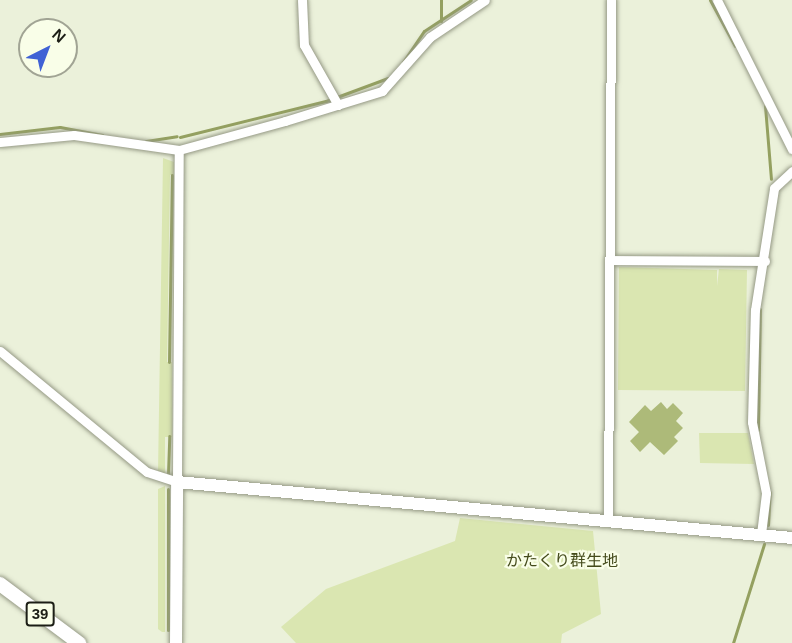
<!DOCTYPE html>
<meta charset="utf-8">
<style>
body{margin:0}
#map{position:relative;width:792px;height:643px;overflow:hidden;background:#ebf1da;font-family:Helvetica,"Noto Sans JP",sans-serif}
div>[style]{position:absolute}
.green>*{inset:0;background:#dae6b1}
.stream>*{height:3px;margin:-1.5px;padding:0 1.5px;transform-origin:1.5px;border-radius:1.5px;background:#94a060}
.building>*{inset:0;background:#adba79}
.roads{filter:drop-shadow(0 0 2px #959985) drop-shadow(0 0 2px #959985)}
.street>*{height:9px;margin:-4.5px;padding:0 4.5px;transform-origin:4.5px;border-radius:4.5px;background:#fff}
.secondary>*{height:12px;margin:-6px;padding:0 6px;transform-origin:6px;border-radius:6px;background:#fff}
.primary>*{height:14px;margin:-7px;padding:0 7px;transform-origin:7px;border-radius:7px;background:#fff}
span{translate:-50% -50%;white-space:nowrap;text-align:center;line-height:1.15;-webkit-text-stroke:4.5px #f9fee8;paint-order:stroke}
.shield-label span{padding:2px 4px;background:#f9fee8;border:2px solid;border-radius:4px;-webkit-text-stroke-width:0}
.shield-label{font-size:15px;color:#1c1e16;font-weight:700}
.park-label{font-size:16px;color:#444b1b}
.north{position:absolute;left:18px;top:18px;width:60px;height:60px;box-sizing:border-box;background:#f9fee8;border:2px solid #a1a494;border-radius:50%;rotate:42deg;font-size:16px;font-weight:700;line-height:24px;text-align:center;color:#1c1e16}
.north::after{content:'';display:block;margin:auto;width:21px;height:27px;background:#4062d5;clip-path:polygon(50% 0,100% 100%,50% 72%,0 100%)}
</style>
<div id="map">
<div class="green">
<i style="clip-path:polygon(163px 158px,174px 162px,174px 175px,170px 175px,167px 362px,172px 362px,172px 437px,165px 437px,165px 475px,158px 472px)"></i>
<i style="clip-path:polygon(619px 267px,717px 270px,717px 286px,719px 269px,747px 270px,745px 391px,618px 390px)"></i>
<i style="clip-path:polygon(699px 433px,748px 433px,754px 464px,700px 463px)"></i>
<i style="clip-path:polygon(165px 486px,165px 632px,162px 632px,158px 629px,158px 489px)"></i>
<i style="clip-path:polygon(460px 518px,593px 531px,601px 614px,562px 634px,561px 643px,296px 643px,281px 627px,326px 589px,455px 541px)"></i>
</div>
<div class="stream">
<i style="left:441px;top:0;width:21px;rotate:90deg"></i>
<i style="left:710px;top:0;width:52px;rotate:61.5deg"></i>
<i style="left:403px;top:62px;width:37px;rotate:-56deg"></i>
<i style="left:424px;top:31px;width:56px;rotate:-33.4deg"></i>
<i style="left:765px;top:106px;width:73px;rotate:85.3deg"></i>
<i style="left:0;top:134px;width:60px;rotate:-6.7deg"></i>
<i style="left:60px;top:127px;width:43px;rotate:10.8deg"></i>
<i style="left:180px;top:137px;width:150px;rotate:-13.9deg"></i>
<i style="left:326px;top:101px;width:66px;rotate:-20.4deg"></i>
<i style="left:146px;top:141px;width:31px;rotate:-9deg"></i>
<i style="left:169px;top:362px;width:187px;rotate:-89.1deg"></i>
<i style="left:758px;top:430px;width:121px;rotate:-89.1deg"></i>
<i style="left:168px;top:474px;width:38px;rotate:-88deg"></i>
<i style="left:768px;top:525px;width:33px;rotate:-87deg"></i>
<i style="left:168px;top:630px;width:141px;rotate:-90deg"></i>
<i style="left:733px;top:643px;width:104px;rotate:-72.6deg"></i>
</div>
<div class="building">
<i style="clip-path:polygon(661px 402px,667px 409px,673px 403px,683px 413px,676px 421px,683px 428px,674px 437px,678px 441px,664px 455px,650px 442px,640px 452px,630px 441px,639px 432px,629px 422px,645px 405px,651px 411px)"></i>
</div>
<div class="roads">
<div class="street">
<i style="left:302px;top:0;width:45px;rotate:87.5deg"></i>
<i style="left:304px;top:45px;width:69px;rotate:60.5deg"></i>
<i style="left:717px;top:0;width:167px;rotate:63.3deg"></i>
<i style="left:0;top:142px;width:74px;rotate:-5.4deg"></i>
<i style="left:74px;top:135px;width:106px;rotate:8.1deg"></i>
<i style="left:179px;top:150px;width:110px;rotate:-15.3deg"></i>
<i style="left:285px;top:121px;width:102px;rotate:-17.2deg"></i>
<i style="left:382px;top:91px;width:72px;rotate:-48.4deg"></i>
<i style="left:430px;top:37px;width:66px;rotate:-33.9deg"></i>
<i style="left:609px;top:260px;width:156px;rotate:0.4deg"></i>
<i style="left:0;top:351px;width:190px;rotate:39.5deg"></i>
<i style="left:147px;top:472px;width:32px;rotate:18deg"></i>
<i style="left:177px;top:482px;width:332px;rotate:-89.7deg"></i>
<i style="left:608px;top:520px;width:520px;rotate:-89.67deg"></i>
<i style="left:761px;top:534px;width:41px;rotate:-83deg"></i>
<i style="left:766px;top:493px;width:72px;rotate:-101.2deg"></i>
<i style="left:752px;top:422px;width:112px;rotate:-88.5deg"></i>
<i style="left:755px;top:310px;width:123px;rotate:-81.1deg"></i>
<i style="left:774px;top:188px;width:25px;rotate:-43deg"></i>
</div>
<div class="secondary">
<i style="left:176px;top:643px;width:161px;rotate:-89.6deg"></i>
<i style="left:177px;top:482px;width:618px;rotate:5.2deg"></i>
</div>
<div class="primary">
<i style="left:0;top:584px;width:99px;rotate:36.8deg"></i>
</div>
</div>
<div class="shield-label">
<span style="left:40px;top:614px">39</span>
</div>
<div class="park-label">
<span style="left:562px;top:561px">かたくり群生地</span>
</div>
<div class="north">N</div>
</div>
